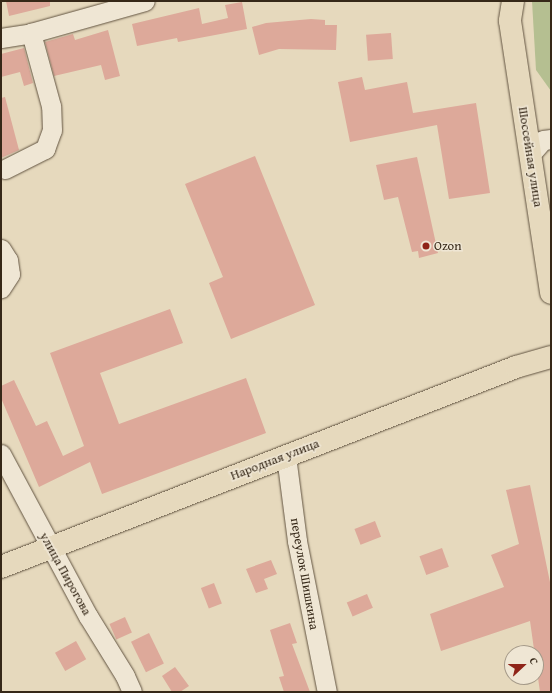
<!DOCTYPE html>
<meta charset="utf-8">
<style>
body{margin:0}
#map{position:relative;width:552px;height:693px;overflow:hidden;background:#e6d9bd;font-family:"Gentium Book Plus",serif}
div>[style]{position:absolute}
.green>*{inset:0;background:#b5bf91}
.building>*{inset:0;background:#dda99a;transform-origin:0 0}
.roads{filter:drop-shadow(0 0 1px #625441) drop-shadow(0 0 1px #625441)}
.minor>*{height:19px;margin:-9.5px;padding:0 9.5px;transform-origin:9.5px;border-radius:9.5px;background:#efe6d4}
.major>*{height:22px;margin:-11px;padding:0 11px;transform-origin:11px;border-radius:11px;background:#e6d9bd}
.dots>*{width:11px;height:11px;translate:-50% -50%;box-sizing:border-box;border:2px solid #efe6d4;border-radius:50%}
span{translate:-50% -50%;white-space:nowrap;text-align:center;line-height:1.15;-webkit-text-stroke:3px #efe6d4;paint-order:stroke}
.street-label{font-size:13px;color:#362818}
.poi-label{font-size:13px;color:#362818}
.left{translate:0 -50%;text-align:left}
.frame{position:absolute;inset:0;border:2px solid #362818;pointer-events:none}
.north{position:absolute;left:504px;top:645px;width:40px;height:40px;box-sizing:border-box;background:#efe6d4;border:1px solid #a59a89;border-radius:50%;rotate:68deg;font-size:11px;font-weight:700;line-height:16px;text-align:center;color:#362818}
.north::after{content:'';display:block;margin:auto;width:14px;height:18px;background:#8f2418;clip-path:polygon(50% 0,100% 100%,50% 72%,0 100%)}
</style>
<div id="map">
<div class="green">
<i style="clip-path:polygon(532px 1px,551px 1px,551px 91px,536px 70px)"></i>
</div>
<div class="building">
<i style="clip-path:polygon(6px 1px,50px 1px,50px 6px,9px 16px)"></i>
<i style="clip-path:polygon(242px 2px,247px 29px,178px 42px,177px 38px,137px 46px,132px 24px,199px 8px,202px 24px,228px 18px,225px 5px)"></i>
<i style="clip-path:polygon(311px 19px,325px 20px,325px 25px,337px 25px,336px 50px,279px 49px,259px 55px,252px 27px,266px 23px)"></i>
<i style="clip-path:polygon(108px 30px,120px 76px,105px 80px,101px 65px,54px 76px,45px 42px,73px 34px,75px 40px)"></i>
<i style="left:391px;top:33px;width:26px;height:25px;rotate:86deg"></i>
<i style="clip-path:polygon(24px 48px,33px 83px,24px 86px,20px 72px,1px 77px,1px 54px)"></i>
<i style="clip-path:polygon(362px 77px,365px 90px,407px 82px,413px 113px,476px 103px,490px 193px,449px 199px,437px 125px,350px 142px,338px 82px)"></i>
<i style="clip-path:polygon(5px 97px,19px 150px,1px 158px,1px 98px)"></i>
<i style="clip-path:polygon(255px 156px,315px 305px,231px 339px,209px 283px,223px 277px,185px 184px)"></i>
<i style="clip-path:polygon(417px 157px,438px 253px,419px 258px,418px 251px,412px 252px,398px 197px,384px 200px,376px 165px)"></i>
<i style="clip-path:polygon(170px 309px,183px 343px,100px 373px,119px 424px,246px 378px,266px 433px,102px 494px,90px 462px,39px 487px,1px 398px,1px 386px,14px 380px,36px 426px,47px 421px,63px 456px,84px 446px,50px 353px)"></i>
<i style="clip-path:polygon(530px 485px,551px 587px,551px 692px,540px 692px,530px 621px,441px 651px,430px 614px,504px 587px,491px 555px,519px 544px,506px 490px)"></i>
<i style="left:375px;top:521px;width:17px;height:22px;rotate:69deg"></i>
<i style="left:442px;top:548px;width:20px;height:24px;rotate:70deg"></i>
<i style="clip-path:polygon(271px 560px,277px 574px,264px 579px,268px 589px,256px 593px,246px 569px)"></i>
<i style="left:214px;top:583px;width:22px;height:14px;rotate:69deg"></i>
<i style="left:367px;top:594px;width:15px;height:22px;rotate:67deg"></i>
<i style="left:125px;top:617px;width:17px;height:17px;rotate:66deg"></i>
<i style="clip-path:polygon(290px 623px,297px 643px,292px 644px,310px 692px,284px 692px,279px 677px,284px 676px,270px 630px)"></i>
<i style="left:149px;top:633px;width:34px;height:20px;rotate:64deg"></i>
<i style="left:76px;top:641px;width:21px;height:24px;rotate:61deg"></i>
<i style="clip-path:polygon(175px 667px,189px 686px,180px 692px,172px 692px,162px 676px)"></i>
</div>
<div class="roads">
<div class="minor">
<i style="left:1px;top:38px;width:30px;rotate:-9deg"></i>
<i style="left:31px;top:33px;width:118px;rotate:-15.7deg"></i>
<i style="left:529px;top:156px;width:21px;rotate:-49deg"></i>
<i style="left:543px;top:140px;width:8px;rotate:-7deg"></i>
<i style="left:5px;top:169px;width:45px;rotate:-26.6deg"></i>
<i style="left:45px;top:149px;width:20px;rotate:-70deg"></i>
<i style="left:52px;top:130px;width:24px;rotate:-92deg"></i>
<i style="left:51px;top:106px;width:76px;rotate:-105.3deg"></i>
<i style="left:1px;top:249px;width:13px;rotate:58deg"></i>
<i style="left:8px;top:260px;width:14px;rotate:82deg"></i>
<i style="left:10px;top:274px;width:17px;rotate:123deg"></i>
<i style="left:1px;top:454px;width:184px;rotate:61.8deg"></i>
<i style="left:88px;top:616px;width:70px;rotate:58.3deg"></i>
<i style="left:125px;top:676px;width:17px;rotate:66deg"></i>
<i style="left:286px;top:456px;width:86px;rotate:82.6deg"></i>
<i style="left:297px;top:541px;width:154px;rotate:78.8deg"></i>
</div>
<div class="major">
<i style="left:513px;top:1px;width:20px;rotate:99deg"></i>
<i style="left:510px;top:21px;width:275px;rotate:81.4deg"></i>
<i style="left:1px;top:567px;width:552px;rotate:-21.22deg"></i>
<i style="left:516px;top:367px;width:36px;rotate:-16deg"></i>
</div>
</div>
<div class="dots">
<i style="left:426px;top:246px;background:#8f2418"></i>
</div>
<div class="street-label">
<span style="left:530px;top:157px;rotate:81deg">Шоссейная улица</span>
<span style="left:275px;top:460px;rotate:-21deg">Народная улица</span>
<span style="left:65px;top:574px;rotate:61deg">улица Пирогова</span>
<span style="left:304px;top:574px;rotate:80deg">переулок Шишкина</span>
</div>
<div class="poi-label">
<span class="left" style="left:434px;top:246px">Ozon</span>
</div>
<div class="frame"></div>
<div class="north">С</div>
</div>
